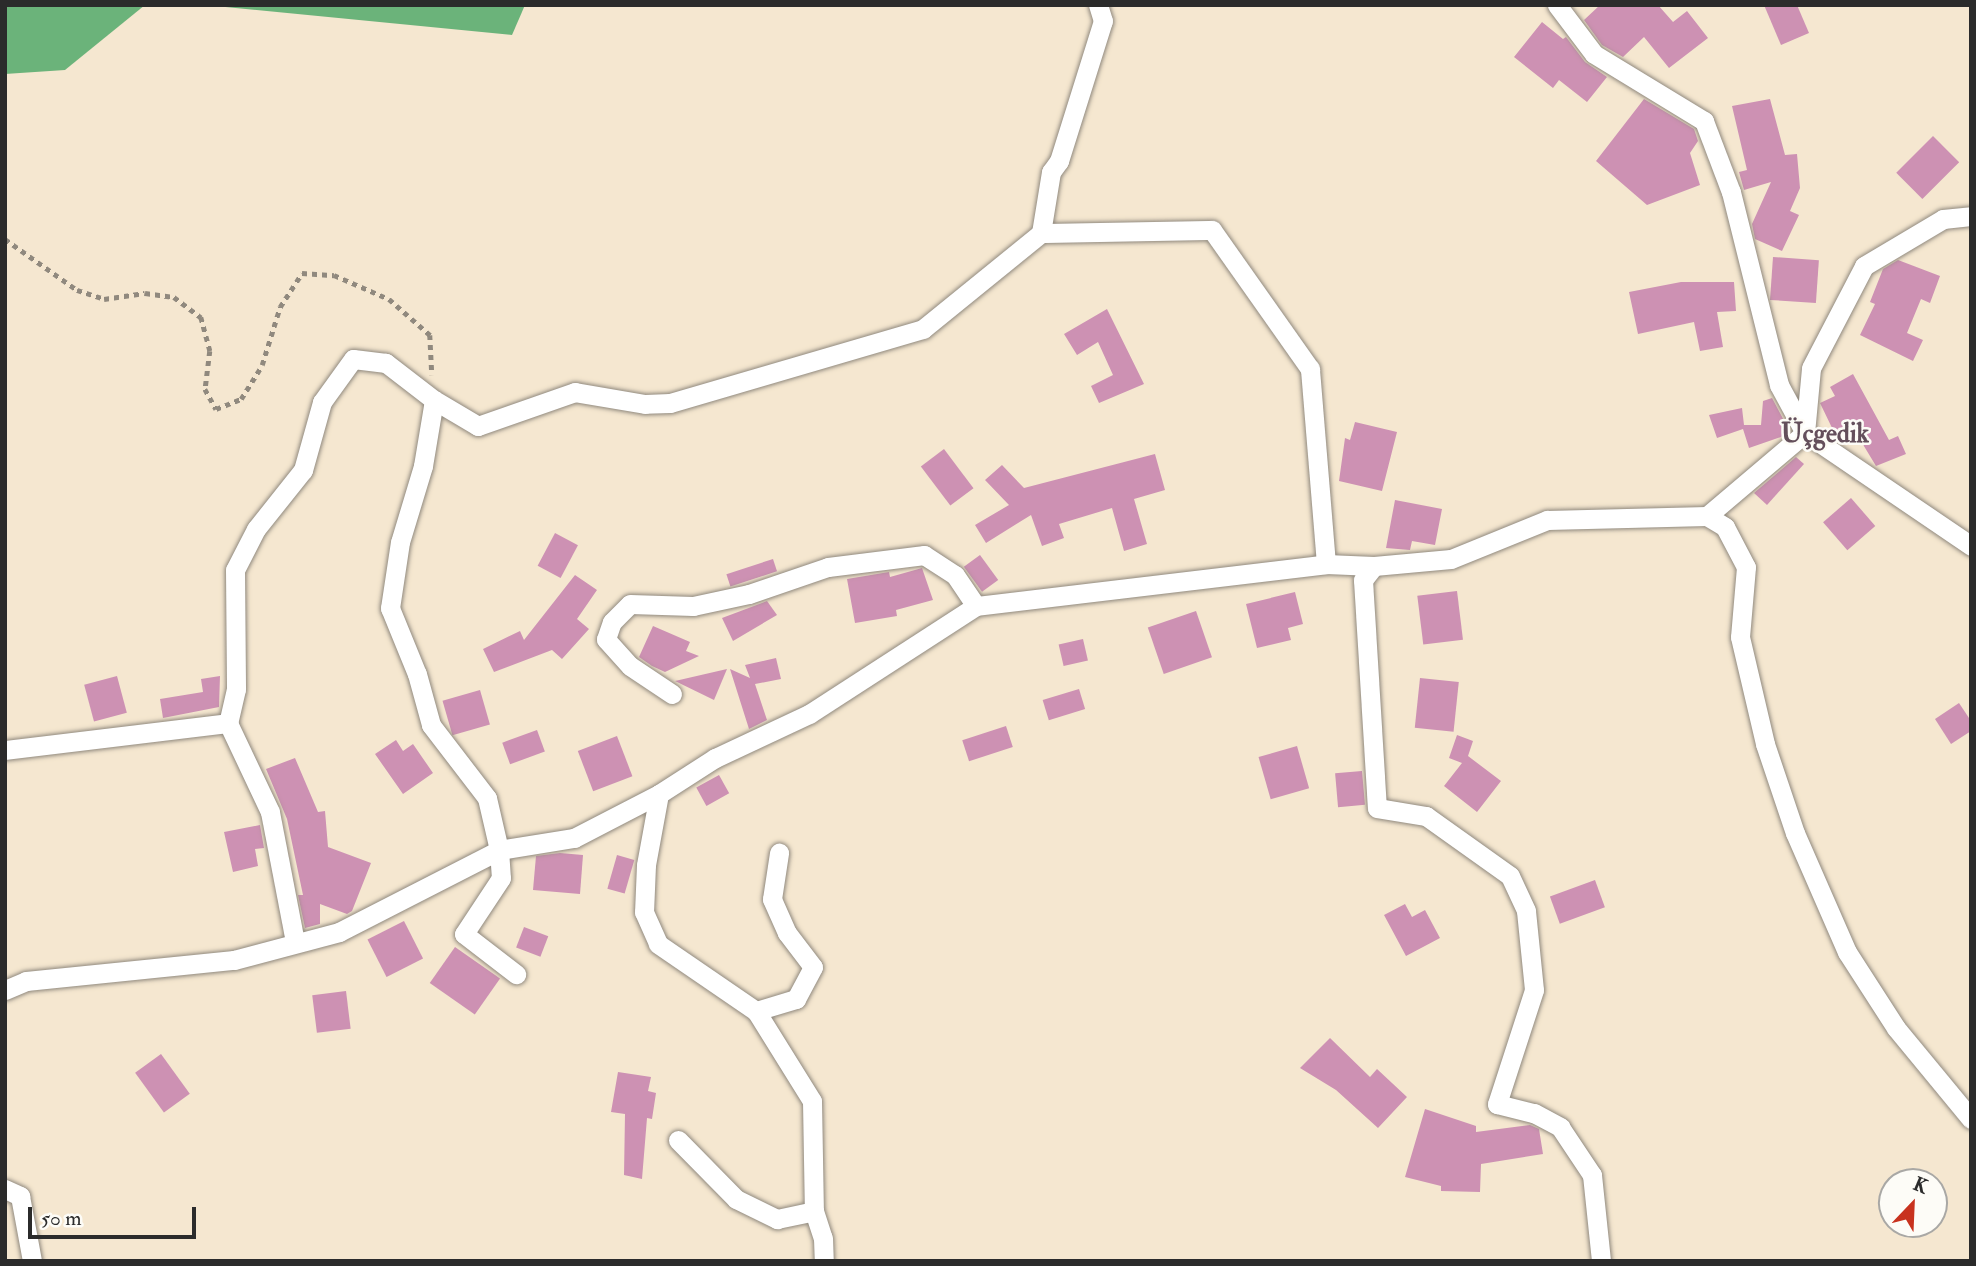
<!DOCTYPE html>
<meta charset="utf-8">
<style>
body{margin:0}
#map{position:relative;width:1976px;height:1266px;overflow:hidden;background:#f5e7d0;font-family:"IM FELL Double Pica",serif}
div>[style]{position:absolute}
.forest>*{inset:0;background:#6bb37a}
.building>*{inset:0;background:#cd91b3;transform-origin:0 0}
.path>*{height:4.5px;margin-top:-2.25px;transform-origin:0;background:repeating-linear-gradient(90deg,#90897e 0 5px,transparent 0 10px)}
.roads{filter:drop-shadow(0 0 2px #90897e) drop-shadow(0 0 2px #90897e)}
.minor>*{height:19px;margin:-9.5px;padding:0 9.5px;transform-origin:9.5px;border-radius:9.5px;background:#fff}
span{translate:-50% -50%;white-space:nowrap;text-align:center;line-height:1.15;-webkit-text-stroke:5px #fdfcf7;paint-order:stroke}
.quarter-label{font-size:26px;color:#644f5b;font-weight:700}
.frame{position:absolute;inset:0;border:7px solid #2b2b2b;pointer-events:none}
.north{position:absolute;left:1878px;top:1168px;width:70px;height:70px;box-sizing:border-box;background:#fdfcf7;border:2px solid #a9a8a5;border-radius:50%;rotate:23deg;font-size:19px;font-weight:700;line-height:28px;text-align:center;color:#2b2b2b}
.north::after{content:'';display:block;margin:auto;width:24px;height:32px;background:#c8321e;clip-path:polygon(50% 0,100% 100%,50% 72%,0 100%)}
.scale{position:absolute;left:28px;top:1207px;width:168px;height:32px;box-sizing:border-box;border:4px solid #2b2b2b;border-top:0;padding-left:9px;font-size:21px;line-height:24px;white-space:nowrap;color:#2b2b2b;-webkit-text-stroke:5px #fdfcf7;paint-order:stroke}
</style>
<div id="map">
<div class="forest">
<i style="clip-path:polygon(5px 5px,145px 5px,65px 70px,5px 74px)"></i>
<i style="clip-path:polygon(205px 5px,525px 5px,512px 35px)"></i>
</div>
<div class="building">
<i style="clip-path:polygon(1600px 5px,1658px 5px,1673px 22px,1687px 11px,1708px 38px,1669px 68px,1644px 37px,1623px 57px,1602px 45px,1584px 20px)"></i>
<i style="clip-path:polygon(1764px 5px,1797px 5px,1809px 33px,1781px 45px)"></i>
<i style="clip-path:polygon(1542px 22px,1563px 39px,1566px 37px,1585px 62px,1607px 77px,1587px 102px,1559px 80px,1553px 88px,1514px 57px)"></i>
<i style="clip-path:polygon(1644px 99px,1694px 129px,1698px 141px,1690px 153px,1700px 185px,1647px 205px,1596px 161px)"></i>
<i style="clip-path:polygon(1770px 99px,1785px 155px,1797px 154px,1800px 188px,1790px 211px,1799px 215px,1782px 251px,1755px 239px,1752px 224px,1771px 182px,1744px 190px,1739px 172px,1747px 170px,1732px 106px)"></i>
<i style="left:1933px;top:136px;width:37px;height:52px;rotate:45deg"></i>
<i style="left:1773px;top:257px;width:46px;height:43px;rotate:4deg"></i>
<i style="clip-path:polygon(1898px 260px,1940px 276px,1930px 303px,1921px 299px,1907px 333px,1923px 340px,1913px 361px,1860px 335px,1875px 304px,1870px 302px,1883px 269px)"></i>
<i style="clip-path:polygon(1681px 282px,1734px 282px,1736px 311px,1717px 312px,1723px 347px,1700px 351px,1694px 322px,1638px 334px,1629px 292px)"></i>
<i style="clip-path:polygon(1107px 309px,1144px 384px,1099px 403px,1091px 386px,1113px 375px,1098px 342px,1077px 355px,1064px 334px)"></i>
<i style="clip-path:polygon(1853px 374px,1889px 440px,1898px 436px,1906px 454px,1876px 466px,1850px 423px,1834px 432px,1820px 403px,1835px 396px,1830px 387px)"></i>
<i style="clip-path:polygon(1772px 398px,1789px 430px,1781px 437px,1749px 448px,1743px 429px,1717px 438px,1709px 415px,1742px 408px,1744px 425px,1761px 425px,1763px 401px)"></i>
<i style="clip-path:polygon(1355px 422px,1397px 432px,1382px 491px,1339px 481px,1345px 438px,1350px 440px)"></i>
<i style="left:944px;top:449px;width:49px;height:29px;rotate:53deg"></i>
<i style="clip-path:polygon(1155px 454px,1165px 490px,1134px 499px,1147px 544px,1124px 551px,1112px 508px,1059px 524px,1064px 538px,1042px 546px,1031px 515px,986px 543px,975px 525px,1009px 505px,985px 480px,1002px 465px,1024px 488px)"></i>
<i style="clip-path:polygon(1796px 457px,1804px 464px,1767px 505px,1754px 493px)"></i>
<i style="left:1851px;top:498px;width:37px;height:37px;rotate:49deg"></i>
<i style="clip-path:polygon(1395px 500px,1442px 509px,1435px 545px,1412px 541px,1410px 550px,1386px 548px)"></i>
<i style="left:555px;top:533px;width:26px;height:37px;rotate:28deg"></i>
<i style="left:980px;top:555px;width:31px;height:20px;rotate:54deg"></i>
<i style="left:773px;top:559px;width:13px;height:49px;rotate:72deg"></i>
<i style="clip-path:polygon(922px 568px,933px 600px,896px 610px,897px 616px,855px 623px,847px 579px,889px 572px,890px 577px)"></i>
<i style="clip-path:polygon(575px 575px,597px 590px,577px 619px,589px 629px,562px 659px,552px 650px,494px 672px,483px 649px,520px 631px,524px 640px)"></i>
<i style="left:1457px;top:591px;width:49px;height:40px;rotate:83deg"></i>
<i style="clip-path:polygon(1295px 592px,1303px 624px,1288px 628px,1291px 640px,1257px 648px,1246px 604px)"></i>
<i style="clip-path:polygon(767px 601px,777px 615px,733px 641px,722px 618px)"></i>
<i style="left:1196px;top:611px;width:49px;height:51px;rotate:71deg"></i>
<i style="clip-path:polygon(653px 626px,690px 642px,686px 651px,699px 656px,665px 672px,652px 666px,639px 657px)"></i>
<i style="left:1083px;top:639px;width:22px;height:25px;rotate:77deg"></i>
<i style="clip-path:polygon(776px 658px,781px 679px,755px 684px,767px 720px,749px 729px,730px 669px,750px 678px,745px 665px)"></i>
<i style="clip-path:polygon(727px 669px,714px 700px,675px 681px)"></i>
<i style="left:117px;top:676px;width:38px;height:34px;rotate:75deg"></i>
<i style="clip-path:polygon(220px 676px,219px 707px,163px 718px,160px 699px,203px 692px,201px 679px)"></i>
<i style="left:1420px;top:678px;width:39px;height:50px;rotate:6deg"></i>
<i style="left:1079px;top:689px;width:21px;height:38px;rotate:73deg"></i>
<i style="left:480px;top:690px;width:36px;height:39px;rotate:74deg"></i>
<i style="clip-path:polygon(1959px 703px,1971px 721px,1971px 731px,1951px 744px,1935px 719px)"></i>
<i style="left:1006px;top:726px;width:22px;height:46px;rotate:72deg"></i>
<i style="left:537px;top:730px;width:23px;height:37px;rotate:70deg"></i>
<i style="clip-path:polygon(1457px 735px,1473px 741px,1468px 756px,1501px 781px,1477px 812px,1444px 786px,1462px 763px,1449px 758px)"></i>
<i style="left:617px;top:736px;width:43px;height:42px;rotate:69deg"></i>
<i style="clip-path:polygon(396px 740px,403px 751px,413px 744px,433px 773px,403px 794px,375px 754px)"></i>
<i style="left:1297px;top:746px;width:44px;height:40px;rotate:74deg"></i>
<i style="clip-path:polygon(295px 758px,318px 812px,325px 811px,328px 847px,371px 863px,352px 911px,347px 914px,320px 904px,320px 924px,305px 928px,298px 895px,303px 895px,287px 819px,266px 769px)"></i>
<i style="left:1362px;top:771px;width:34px;height:27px;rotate:85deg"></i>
<i style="left:719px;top:775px;width:21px;height:26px;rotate:61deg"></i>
<i style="clip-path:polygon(260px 825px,264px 848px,255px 849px,258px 866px,233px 872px,224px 832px)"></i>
<i style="clip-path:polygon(560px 853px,583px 855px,580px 894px,533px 890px,536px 856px)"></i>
<i style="left:617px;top:855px;width:18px;height:35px;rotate:16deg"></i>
<i style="left:1595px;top:880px;width:29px;height:48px;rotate:70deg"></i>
<i style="clip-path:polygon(1405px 904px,1412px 917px,1425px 910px,1440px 938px,1406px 956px,1384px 915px)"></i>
<i style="left:404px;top:921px;width:42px;height:41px;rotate:63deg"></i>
<i style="left:524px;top:927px;width:26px;height:22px;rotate:21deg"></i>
<i style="left:455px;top:947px;width:55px;height:44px;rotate:35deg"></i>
<i style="left:346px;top:991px;width:38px;height:34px;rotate:83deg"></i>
<i style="clip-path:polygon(1330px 1038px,1370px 1077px,1377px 1069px,1407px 1097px,1378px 1128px,1336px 1090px,1300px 1068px)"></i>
<i style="left:161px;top:1054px;width:49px;height:32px;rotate:54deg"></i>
<i style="clip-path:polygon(618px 1072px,651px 1077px,648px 1091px,656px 1093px,652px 1119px,647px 1118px,642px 1179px,624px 1175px,625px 1114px,611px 1112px)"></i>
<i style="clip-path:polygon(1425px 1109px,1476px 1126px,1476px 1132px,1530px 1125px,1539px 1129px,1543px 1154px,1481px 1164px,1480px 1192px,1441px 1191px,1441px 1186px,1405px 1177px)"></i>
</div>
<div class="path">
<i style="left:5px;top:239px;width:88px;rotate:35.3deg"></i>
<i style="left:77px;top:290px;width:28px;rotate:18deg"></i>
<i style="left:104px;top:299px;width:41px;rotate:-8.3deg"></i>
<i style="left:145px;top:293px;width:29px;rotate:8deg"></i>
<i style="left:174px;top:297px;width:34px;rotate:37deg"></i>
<i style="left:201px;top:317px;width:35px;rotate:75deg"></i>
<i style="left:210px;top:351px;width:38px;rotate:97deg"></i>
<i style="left:205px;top:389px;width:23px;rotate:61deg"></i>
<i style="left:216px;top:409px;width:27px;rotate:-22deg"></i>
<i style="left:241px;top:399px;width:40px;rotate:-58deg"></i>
<i style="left:262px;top:365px;width:61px;rotate:-72.8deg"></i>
<i style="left:280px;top:307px;width:40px;rotate:-57.1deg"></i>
<i style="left:302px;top:273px;width:32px;rotate:4deg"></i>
<i style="left:334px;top:275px;width:60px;rotate:23.6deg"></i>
<i style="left:389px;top:299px;width:55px;rotate:41.3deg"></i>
<i style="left:430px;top:335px;width:40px;rotate:87.1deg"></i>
</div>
<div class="roads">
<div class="minor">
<i style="left:1557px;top:5px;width:61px;rotate:52.9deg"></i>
<i style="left:1594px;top:54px;width:129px;rotate:31.3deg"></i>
<i style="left:1704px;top:121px;width:76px;rotate:69.2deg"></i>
<i style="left:1731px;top:192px;width:199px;rotate:76deg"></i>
<i style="left:1779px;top:385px;width:55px;rotate:61.6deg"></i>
<i style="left:1805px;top:433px;width:201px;rotate:34.2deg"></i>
<i style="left:1041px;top:233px;width:62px;rotate:-80.7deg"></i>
<i style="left:1051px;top:172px;width:14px;rotate:-54deg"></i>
<i style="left:1059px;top:161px;width:147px;rotate:-72.6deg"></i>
<i style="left:1103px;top:21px;width:17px;rotate:-107deg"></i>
<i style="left:434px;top:400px;width:67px;rotate:99.5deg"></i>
<i style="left:423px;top:466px;width:79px;rotate:106.8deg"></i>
<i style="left:400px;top:542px;width:67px;rotate:98.6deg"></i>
<i style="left:390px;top:608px;width:71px;rotate:67.8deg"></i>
<i style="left:417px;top:674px;width:53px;rotate:74.6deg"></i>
<i style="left:431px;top:725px;width:92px;rotate:52.5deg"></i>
<i style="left:487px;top:798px;width:53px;rotate:77deg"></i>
<i style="left:499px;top:850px;width:28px;rotate:86deg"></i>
<i style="left:501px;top:878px;width:67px;rotate:123.5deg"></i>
<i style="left:464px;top:934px;width:66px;rotate:37.6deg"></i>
<i style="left:1707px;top:516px;width:128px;rotate:-40.3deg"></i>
<i style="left:1805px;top:433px;width:65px;rotate:-84.7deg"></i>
<i style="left:1811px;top:368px;width:115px;rotate:-62.5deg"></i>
<i style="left:1864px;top:266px;width:92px;rotate:-30.7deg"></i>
<i style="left:1943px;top:219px;width:28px;rotate:-6deg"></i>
<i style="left:1326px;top:564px;width:48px;rotate:2.4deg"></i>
<i style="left:1374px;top:566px;width:77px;rotate:-5.2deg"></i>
<i style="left:1451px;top:559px;width:104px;rotate:-22.1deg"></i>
<i style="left:1547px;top:520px;width:160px;rotate:-1.4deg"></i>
<i style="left:1707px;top:516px;width:21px;rotate:31deg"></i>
<i style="left:1725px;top:527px;width:45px;rotate:62.3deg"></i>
<i style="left:1746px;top:567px;width:70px;rotate:94.9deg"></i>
<i style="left:1740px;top:637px;width:110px;rotate:76.8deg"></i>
<i style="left:1765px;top:744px;width:94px;rotate:71.4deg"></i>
<i style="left:1795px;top:833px;width:130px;rotate:66.4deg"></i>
<i style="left:1847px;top:952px;width:90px;rotate:57.2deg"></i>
<i style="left:1896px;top:1028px;width:118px;rotate:50.5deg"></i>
<i style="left:1374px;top:566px;width:18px;rotate:128deg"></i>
<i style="left:1363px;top:580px;width:228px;rotate:86.5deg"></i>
<i style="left:1377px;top:808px;width:50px;rotate:9.3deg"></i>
<i style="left:1426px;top:816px;width:103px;rotate:35.5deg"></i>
<i style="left:1510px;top:876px;width:38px;rotate:65deg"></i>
<i style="left:1526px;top:911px;width:79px;rotate:84.2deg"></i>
<i style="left:1534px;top:990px;width:120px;rotate:108deg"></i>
<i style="left:1497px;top:1104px;width:38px;rotate:14deg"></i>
<i style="left:1534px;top:1113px;width:30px;rotate:28deg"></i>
<i style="left:1560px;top:1127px;width:58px;rotate:56.3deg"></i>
<i style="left:1592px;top:1175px;width:86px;rotate:84deg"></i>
<i style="left:672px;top:694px;width:50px;rotate:-146.3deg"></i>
<i style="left:630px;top:666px;width:36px;rotate:-132deg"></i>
<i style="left:606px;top:639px;width:18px;rotate:-71deg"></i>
<i style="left:612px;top:622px;width:25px;rotate:-45deg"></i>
<i style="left:630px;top:604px;width:63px;rotate:1.8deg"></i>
<i style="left:693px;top:606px;width:57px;rotate:-12.1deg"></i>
<i style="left:749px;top:594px;width:83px;rotate:-18.9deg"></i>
<i style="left:828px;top:567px;width:97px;rotate:-7.1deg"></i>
<i style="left:924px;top:555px;width:37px;rotate:33deg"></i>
<i style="left:955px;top:575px;width:37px;rotate:56deg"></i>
<i style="left:5px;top:750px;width:225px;rotate:-6.9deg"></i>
<i style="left:659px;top:794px;width:72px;rotate:100.4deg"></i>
<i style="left:646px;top:865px;width:47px;rotate:92.4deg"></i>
<i style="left:644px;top:912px;width:35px;rotate:66deg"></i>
<i style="left:658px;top:944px;width:119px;rotate:34.4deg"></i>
<i style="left:756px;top:1011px;width:106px;rotate:58.1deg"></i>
<i style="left:812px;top:1101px;width:110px;rotate:89deg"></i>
<i style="left:814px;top:1211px;width:28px;rotate:72deg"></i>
<i style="left:823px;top:1238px;width:23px;rotate:88deg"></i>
<i style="left:5px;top:990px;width:23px;rotate:-23deg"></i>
<i style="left:26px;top:981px;width:209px;rotate:-5.8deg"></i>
<i style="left:234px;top:960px;width:109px;rotate:-14.9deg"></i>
<i style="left:339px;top:932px;width:180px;rotate:-27.1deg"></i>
<i style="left:499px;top:850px;width:76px;rotate:-9.1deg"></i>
<i style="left:574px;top:838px;width:96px;rotate:-27.4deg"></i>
<i style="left:659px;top:794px;width:67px;rotate:-32.7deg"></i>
<i style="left:715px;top:758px;width:104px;rotate:-25.1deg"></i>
<i style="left:809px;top:714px;width:199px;rotate:-32.9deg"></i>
<i style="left:976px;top:606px;width:353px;rotate:-6.8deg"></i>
<i style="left:1326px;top:564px;width:196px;rotate:-94.7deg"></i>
<i style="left:1310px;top:369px;width:170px;rotate:-125.2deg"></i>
<i style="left:1212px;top:230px;width:171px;rotate:179deg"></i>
<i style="left:1041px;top:233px;width:152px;rotate:140.9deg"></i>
<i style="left:923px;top:329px;width:264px;rotate:163.7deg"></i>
<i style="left:670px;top:403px;width:25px;rotate:178deg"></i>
<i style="left:645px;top:404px;width:71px;rotate:-170.3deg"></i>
<i style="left:575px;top:392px;width:103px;rotate:160.7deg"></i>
<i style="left:478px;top:426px;width:51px;rotate:-149.4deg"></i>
<i style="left:434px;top:400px;width:61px;rotate:-142.4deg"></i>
<i style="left:386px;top:363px;width:33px;rotate:-173deg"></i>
<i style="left:353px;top:359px;width:53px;rotate:125.8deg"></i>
<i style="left:322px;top:402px;width:71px;rotate:105.6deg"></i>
<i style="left:303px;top:470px;width:75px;rotate:128.5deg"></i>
<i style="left:256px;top:529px;width:46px;rotate:117.1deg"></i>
<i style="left:235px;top:570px;width:119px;rotate:89.5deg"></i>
<i style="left:236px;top:689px;width:35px;rotate:103deg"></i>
<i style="left:228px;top:723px;width:98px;rotate:64.7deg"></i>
<i style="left:270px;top:812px;width:132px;rotate:79.1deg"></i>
<i style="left:756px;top:1011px;width:42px;rotate:-16.7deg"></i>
<i style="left:796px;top:999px;width:36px;rotate:-62deg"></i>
<i style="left:813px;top:967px;width:43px;rotate:-127.4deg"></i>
<i style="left:787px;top:933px;width:37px;rotate:-114deg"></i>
<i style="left:772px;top:899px;width:47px;rotate:-81.3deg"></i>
<i style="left:678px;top:1140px;width:83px;rotate:45.5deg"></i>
<i style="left:736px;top:1199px;width:46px;rotate:26deg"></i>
<i style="left:777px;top:1219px;width:38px;rotate:-12deg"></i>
<i style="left:5px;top:1189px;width:17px;rotate:25deg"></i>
<i style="left:20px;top:1196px;width:66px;rotate:79.5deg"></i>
</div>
</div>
<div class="quarter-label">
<span style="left:1825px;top:435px">Üçgedik</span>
</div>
<div class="frame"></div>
<div class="north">K</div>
<div class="scale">50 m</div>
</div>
